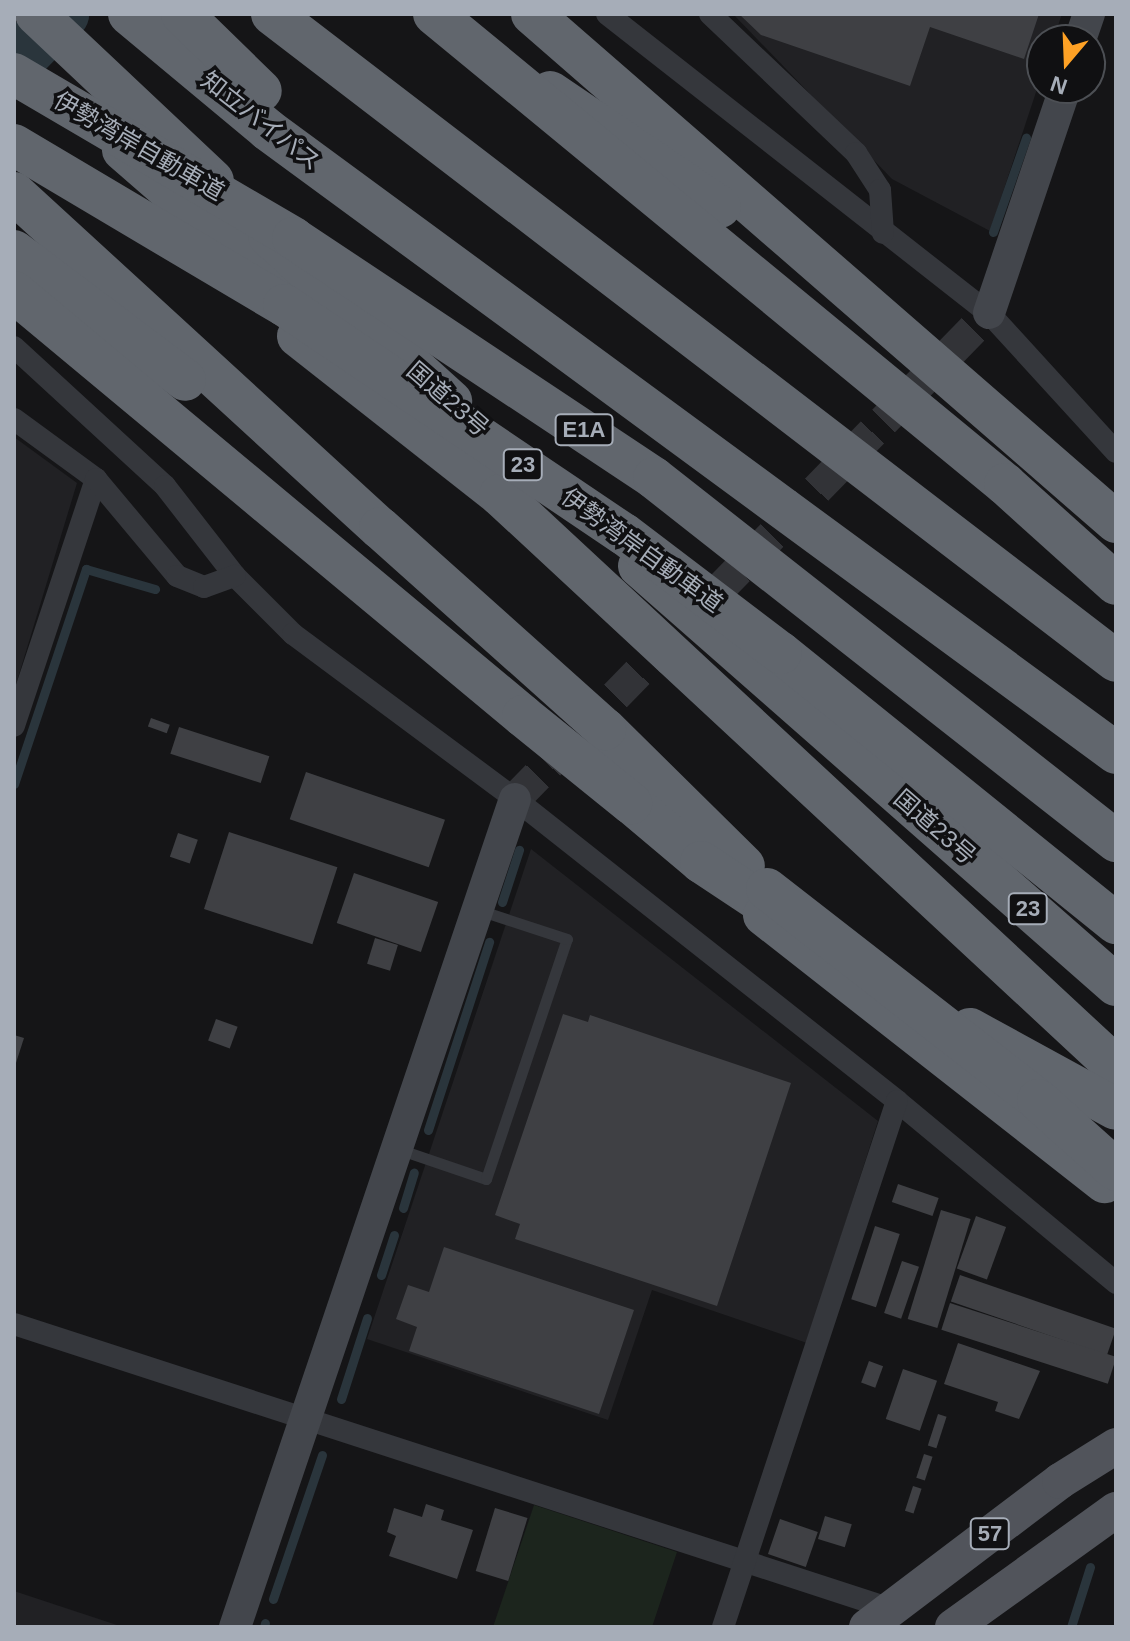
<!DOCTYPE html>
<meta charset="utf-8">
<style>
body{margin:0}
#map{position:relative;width:1130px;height:1641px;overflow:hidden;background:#151517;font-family:Arial,"Noto Sans JP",sans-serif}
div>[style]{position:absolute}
.built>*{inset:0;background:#212124}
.green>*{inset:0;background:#1c251d}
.stream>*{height:9px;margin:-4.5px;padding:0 4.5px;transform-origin:4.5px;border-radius:4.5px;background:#2a353c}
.river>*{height:54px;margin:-27px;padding:0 27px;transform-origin:27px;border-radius:27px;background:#2a353c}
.building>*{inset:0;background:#3f4044;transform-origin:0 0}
.secondary-tunnel>*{height:32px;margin-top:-16px;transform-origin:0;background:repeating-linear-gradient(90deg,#323337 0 32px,transparent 0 48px)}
.lane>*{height:11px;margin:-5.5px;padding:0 5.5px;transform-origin:5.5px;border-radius:5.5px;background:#35373c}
.street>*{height:22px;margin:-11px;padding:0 11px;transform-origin:11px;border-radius:11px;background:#35373c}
.secondary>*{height:32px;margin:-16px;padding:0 16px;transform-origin:16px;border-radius:16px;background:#43464c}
.primary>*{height:36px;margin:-18px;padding:0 18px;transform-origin:18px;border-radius:18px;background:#51545b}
.highway>*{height:42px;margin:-21px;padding:0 21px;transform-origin:21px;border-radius:21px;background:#61666d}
.highway-bridge>*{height:42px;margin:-21px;padding:0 21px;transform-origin:21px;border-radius:21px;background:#61666d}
span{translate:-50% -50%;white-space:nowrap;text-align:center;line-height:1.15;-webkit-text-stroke:7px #101012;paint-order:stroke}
.shield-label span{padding:2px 6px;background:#101012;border:2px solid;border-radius:6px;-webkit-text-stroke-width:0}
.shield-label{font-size:22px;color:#a6adb8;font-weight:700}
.street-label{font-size:24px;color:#a6adb8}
.frame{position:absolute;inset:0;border:16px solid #a6adb8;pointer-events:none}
.north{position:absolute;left:1026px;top:24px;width:80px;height:80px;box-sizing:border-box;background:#101012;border:2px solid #4c4f54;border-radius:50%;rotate:199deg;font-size:22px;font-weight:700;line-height:32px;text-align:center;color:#a6adb8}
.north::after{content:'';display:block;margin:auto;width:28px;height:36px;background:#fea125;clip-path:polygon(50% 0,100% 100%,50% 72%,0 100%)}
</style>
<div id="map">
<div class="built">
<i style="clip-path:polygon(733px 14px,1062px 14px,1053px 40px,1042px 40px,1042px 74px,990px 231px,892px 179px)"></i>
<i style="clip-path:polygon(14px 437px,77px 483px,14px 691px)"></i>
<i style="clip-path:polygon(531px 849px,878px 1121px,807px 1343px,652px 1290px,608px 1420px,367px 1339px)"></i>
<i style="clip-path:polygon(14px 1591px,123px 1627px,14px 1627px)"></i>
</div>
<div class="green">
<i style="clip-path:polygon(534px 1505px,677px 1552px,652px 1627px,493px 1627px)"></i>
</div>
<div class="stream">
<i style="left:993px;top:232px;width:100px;rotate:-70.7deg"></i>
<i style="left:14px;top:784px;width:227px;rotate:-71.5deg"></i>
<i style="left:86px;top:569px;width:72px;rotate:16.2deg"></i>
<i style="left:502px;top:902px;width:55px;rotate:-71.9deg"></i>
<i style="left:428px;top:1130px;width:198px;rotate:-72deg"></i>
<i style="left:403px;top:1208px;width:37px;rotate:-73deg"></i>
<i style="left:381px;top:1275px;width:42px;rotate:-72deg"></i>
<i style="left:341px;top:1399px;width:85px;rotate:-72.2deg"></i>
<i style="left:273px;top:1599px;width:152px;rotate:-71.2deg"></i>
<i style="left:264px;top:1627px;width:4px;rotate:-76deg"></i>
<i style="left:1071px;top:1627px;width:63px;rotate:-72.4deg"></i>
</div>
<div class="river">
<i style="left:14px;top:63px;width:69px;rotate:-45.6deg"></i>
</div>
<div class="building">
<i style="clip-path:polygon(739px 14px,1039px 14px,1024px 59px,930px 27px,910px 86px,761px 35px)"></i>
<i style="left:151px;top:718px;width:20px;height:9px;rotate:20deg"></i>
<i style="left:179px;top:727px;width:95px;height:28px;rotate:18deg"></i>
<i style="left:306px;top:772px;width:147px;height:50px;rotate:19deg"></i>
<i style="left:229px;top:832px;width:114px;height:81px;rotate:18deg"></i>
<i style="left:178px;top:833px;width:21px;height:25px;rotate:19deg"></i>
<i style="left:354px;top:873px;width:89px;height:53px;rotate:19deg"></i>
<i style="left:375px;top:938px;width:24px;height:27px;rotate:17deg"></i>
<i style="clip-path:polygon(563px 1014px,588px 1022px,590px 1015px,791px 1083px,717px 1306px,515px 1239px,520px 1224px,495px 1215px)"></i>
<i style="left:216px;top:1019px;width:23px;height:23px;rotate:20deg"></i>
<i style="clip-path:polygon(14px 1035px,24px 1038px,15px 1066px,14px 1066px)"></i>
<i style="left:898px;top:1184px;width:43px;height:19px;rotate:19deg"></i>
<i style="left:941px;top:1210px;width:31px;height:114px;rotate:17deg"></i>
<i style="left:976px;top:1216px;width:32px;height:56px;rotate:20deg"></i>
<i style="left:875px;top:1226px;width:26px;height:77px;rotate:18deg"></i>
<i style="clip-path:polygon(444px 1247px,634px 1310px,599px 1414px,409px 1351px,417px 1327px,396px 1319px,408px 1285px,429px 1292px)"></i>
<i style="left:902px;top:1261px;width:18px;height:55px;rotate:19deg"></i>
<i style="left:960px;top:1275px;width:165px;height:28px;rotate:19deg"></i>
<i style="left:950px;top:1303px;width:175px;height:28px;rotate:18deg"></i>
<i style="clip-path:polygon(958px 1343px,1040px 1371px,1019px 1419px,995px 1411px,998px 1402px,944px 1384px)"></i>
<i style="left:869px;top:1361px;width:15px;height:23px;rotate:20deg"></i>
<i style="left:903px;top:1369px;width:36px;height:53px;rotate:19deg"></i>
<i style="left:938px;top:1414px;width:9px;height:33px;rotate:18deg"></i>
<i style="left:924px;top:1454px;width:9px;height:25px;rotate:18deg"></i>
<i style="left:913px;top:1486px;width:9px;height:26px;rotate:18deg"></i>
<i style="clip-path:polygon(426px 1504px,444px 1510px,441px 1520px,473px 1530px,457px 1579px,389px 1556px,396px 1536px,387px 1532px,394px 1508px,422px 1517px)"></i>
<i style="left:495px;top:1508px;width:34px;height:66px;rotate:17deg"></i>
<i style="left:825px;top:1516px;width:28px;height:24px;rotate:17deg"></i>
<i style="left:780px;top:1519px;width:40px;height:37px;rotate:19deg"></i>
</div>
<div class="secondary-tunnel">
<i style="left:515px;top:799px;width:679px;rotate:-45.72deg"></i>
</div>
<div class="lane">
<i style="left:398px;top:1149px;width:93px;rotate:18.8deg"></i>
<i style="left:486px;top:1179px;width:253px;rotate:-71.4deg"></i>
<i style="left:567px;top:939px;width:93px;rotate:-161.8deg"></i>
</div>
<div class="street">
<i style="left:607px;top:14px;width:485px;rotate:38.1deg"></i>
<i style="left:989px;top:313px;width:188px;rotate:47.6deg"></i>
<i style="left:710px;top:14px;width:202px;rotate:43.6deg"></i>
<i style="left:856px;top:153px;width:44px;rotate:57deg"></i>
<i style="left:880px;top:190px;width:43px;rotate:86deg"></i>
<i style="left:14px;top:347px;width:205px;rotate:42.6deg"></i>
<i style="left:165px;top:486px;width:114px;rotate:52.1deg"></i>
<i style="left:235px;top:576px;width:82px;rotate:45deg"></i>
<i style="left:293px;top:634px;width:277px;rotate:36.6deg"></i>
<i style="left:515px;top:799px;width:487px;rotate:38.3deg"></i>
<i style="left:897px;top:1101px;width:285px;rotate:39.7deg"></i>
<i style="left:14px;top:419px;width:102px;rotate:36.2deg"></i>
<i style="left:96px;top:479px;width:260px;rotate:108.4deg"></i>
<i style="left:96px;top:479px;width:126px;rotate:50.1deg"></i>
<i style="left:177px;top:576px;width:29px;rotate:22deg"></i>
<i style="left:204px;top:587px;width:33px;rotate:-20deg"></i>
<i style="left:14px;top:1324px;width:922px;rotate:18deg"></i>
<i style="left:723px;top:1627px;width:554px;rotate:-71.7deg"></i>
</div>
<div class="secondary">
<i style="left:1080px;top:40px;width:28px;rotate:-71deg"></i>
<i style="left:989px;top:313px;width:237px;rotate:-71.3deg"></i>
<i style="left:235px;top:1627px;width:874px;rotate:-71.32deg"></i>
</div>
<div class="primary">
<i style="left:867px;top:1627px;width:242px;rotate:-37.1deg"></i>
<i style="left:1060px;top:1481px;width:66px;rotate:-32deg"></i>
<i style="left:953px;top:1627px;width:201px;rotate:-35.7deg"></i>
</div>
<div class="highway">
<i style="left:36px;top:14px;width:243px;rotate:43.3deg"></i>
<i style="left:129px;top:14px;width:181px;rotate:39.8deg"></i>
<i style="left:268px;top:130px;width:1052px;rotate:36.3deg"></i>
<i style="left:182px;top:14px;width:110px;rotate:44.3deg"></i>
<i style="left:272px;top:14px;width:1063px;rotate:37.47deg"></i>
<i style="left:532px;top:14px;width:774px;rotate:41.02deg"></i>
<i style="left:550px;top:92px;width:205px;rotate:34.1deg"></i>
<i style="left:123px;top:150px;width:225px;rotate:41deg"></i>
<i style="left:14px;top:193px;width:496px;rotate:42.5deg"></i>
<i style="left:269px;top:236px;width:246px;rotate:42.2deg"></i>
<i style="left:14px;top:251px;width:214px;rotate:37deg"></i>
<i style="left:14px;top:292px;width:662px;rotate:39.79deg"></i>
<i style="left:298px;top:336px;width:257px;rotate:38.2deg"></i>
<i style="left:500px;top:495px;width:841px;rotate:42.88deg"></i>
<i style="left:639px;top:566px;width:635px;rotate:41.3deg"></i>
<i style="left:781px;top:653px;width:430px;rotate:38.9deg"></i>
<i style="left:605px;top:729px;width:195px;rotate:44.6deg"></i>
<i style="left:631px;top:803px;width:92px;rotate:40.1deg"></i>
<i style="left:701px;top:862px;width:114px;rotate:33.6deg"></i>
<i style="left:764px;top:915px;width:433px;rotate:38.1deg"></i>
<i style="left:970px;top:1029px;width:166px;rotate:28.7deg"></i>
</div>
<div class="highway-bridge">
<i style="left:434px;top:14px;width:740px;rotate:39.46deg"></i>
<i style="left:1005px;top:484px;width:149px;rotate:42deg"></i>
<i style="left:14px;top:74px;width:324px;rotate:30.4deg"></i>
<i style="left:293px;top:238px;width:433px;rotate:33.6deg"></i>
<i style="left:654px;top:478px;width:588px;rotate:38.16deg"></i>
<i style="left:14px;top:145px;width:314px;rotate:30.7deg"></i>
<i style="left:284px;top:305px;width:410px;rotate:34deg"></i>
<i style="left:624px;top:534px;width:197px;rotate:37.2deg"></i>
<i style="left:380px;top:528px;width:302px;rotate:41.8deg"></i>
<i style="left:523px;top:716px;width:139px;rotate:38.9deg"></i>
<i style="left:767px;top:889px;width:343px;rotate:37.9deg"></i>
<i style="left:1038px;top:1100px;width:105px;rotate:41.9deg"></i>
</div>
<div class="shield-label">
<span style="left:584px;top:430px">E1A</span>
<span style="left:523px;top:465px">23</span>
<span style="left:1028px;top:909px">23</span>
<span style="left:990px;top:1534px">57</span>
</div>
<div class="street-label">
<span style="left:261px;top:121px;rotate:38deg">知立バイパス</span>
<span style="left:139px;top:146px;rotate:30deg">伊勢湾岸自動車道</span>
<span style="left:448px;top:399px;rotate:41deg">国道23号</span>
<span style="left:642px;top:550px;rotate:36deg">伊勢湾岸自動車道</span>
<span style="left:935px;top:827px;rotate:41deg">国道23号</span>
</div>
<div class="frame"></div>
<div class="north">N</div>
</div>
